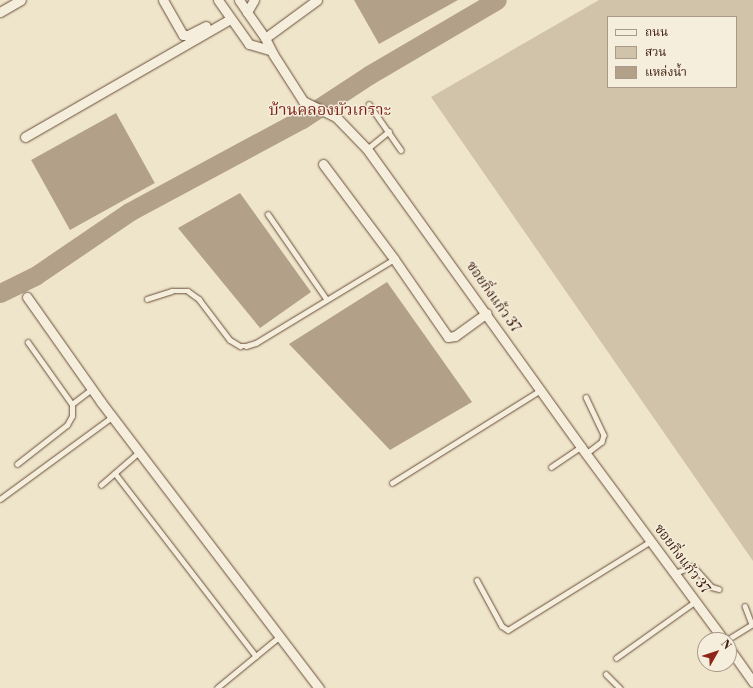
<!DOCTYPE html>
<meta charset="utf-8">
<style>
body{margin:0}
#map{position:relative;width:753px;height:688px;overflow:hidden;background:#efe5ca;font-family:"Libre Bodoni","Noto Serif Thai",serif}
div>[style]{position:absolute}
.green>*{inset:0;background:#d1c3a9}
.water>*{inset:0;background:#b2a089;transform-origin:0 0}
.river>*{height:19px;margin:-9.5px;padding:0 9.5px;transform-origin:9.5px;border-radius:9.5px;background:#b2a089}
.roads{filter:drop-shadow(0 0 1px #694e3a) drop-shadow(0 0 1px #694e3a)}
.lane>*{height:4.5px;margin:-2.25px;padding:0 2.25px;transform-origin:2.25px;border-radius:2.25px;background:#f5eedd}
.street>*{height:9px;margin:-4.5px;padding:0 4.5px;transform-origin:4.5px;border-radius:4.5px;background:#f5eedd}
span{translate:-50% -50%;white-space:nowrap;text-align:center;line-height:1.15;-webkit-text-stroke:3px #f5eedd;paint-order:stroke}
.street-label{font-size:14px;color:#3c1b0a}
.quarter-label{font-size:16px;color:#7a1f14}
.legend{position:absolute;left:607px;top:16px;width:130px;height:72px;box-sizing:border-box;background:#f5eedd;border:1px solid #ab9a89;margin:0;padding:5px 7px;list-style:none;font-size:12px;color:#3c1b0a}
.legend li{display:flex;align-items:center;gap:8px;height:20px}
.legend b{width:20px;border:1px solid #ab9a89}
.north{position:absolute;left:697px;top:632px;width:40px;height:40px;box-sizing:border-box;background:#f5eedd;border:1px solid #ab9a89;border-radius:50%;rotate:51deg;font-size:11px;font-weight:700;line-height:16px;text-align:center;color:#3c1b0a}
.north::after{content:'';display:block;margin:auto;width:14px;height:18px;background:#8f2418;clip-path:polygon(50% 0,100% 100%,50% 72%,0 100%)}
</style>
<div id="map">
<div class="green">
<i style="clip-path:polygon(evenodd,599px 0,753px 0,753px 561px,431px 97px,599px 0,608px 17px,736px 17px,736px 87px,608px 87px,608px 17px)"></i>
</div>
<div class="water">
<i style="clip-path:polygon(354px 0,458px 0,379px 44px)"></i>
<i style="left:116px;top:113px;width:80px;height:97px;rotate:61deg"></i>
<i style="clip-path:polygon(240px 193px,311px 292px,260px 328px,178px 228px)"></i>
<i style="clip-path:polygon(387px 282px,472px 402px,390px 450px,289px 344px)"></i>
</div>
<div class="river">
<i style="left:0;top:293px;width:39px;rotate:-26deg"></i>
<i style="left:35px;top:276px;width:114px;rotate:-34.2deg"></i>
<i style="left:129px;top:212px;width:196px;rotate:-28.3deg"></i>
<i style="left:302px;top:119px;width:80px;rotate:-33.3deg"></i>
<i style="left:369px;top:75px;width:148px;rotate:-30.4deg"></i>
</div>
<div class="roads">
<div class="lane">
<i style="left:369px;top:104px;width:56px;rotate:55.2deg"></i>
<i style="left:367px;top:149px;width:28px;rotate:-39deg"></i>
<i style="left:268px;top:214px;width:102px;rotate:55.4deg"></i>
<i style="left:147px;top:299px;width:26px;rotate:-18deg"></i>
<i style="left:172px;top:291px;width:16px"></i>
<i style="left:188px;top:291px;width:14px;rotate:36deg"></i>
<i style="left:199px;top:299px;width:51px;rotate:52.9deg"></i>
<i style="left:230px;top:340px;width:12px;rotate:31deg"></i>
<i style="left:240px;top:346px;width:6px"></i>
<i style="left:246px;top:346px;width:10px;rotate:-17deg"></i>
<i style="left:256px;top:343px;width:162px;rotate:-31.3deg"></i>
<i style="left:28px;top:342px;width:76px;rotate:54.6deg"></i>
<i style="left:586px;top:397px;width:42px;rotate:64.7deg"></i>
<i style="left:604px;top:435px;width:7px;rotate:106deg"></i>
<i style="left:602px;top:442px;width:20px;rotate:143deg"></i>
<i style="left:17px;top:464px;width:63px;rotate:-38deg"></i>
<i style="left:67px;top:425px;width:10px;rotate:-61deg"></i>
<i style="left:72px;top:416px;width:12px;rotate:-90deg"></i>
<i style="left:72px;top:404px;width:25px;rotate:-37deg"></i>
<i style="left:551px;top:467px;width:36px;rotate:-34deg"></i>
<i style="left:115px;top:473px;width:231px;rotate:52.4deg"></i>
<i style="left:392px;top:483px;width:176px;rotate:-32deg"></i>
<i style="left:101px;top:485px;width:50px;rotate:-41deg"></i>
<i style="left:0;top:499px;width:139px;rotate:-36.2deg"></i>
<i style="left:675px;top:573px;width:19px;rotate:-21deg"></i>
<i style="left:693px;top:566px;width:28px;rotate:48deg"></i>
<i style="left:712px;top:587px;width:7px;rotate:16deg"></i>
<i style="left:477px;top:580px;width:52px;rotate:61.5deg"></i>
<i style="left:502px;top:626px;width:7px;rotate:34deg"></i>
<i style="left:508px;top:630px;width:168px;rotate:-31.9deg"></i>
<i style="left:745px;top:606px;width:19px;rotate:69deg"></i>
<i style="left:727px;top:640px;width:31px;rotate:-32deg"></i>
<i style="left:616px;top:658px;width:98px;rotate:-35.5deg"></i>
<i style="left:606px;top:674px;width:20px;rotate:45deg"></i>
<i style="left:217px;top:688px;width:82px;rotate:-39.5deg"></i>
</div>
<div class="street">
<i style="left:163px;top:0;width:40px;rotate:60.3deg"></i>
<i style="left:183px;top:35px;width:5px"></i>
<i style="left:188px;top:35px;width:20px;rotate:-27deg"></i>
<i style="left:218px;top:0;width:54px;rotate:54.8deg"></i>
<i style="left:249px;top:44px;width:22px;rotate:16deg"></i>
<i style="left:239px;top:0;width:14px;rotate:56deg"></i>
<i style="left:254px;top:0;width:14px;rotate:120deg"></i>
<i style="left:247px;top:12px;width:32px;rotate:55deg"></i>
<i style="left:317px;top:0;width:64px;rotate:143.8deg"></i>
<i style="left:265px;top:38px;width:18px;rotate:63deg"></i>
<i style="left:273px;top:54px;width:56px;rotate:57.4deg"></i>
<i style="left:303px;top:101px;width:37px;rotate:26deg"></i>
<i style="left:336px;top:117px;width:45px;rotate:45.9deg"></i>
<i style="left:367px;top:149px;width:367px;rotate:54.3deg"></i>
<i style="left:581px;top:447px;width:240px;rotate:53.5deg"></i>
<i style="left:0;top:12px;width:24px;rotate:-30deg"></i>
<i style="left:25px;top:137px;width:237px;rotate:-29.9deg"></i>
<i style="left:323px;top:164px;width:119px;rotate:53.2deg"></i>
<i style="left:394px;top:259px;width:95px;rotate:55.3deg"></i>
<i style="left:448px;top:337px;width:7px;rotate:-8deg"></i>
<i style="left:455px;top:336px;width:39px;rotate:-36deg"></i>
<i style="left:27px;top:297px;width:128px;rotate:54.8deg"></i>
<i style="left:101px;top:402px;width:360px;rotate:52.7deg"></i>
<i style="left:729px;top:648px;width:42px;rotate:54.8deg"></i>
</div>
</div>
<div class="street-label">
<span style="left:493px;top:297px;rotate:55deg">ซอยกิ่งแก้ว 37</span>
<span style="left:682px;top:559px;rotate:53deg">ซอยกิ่งแก้ว 37</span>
</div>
<div class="quarter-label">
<span style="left:330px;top:110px">บ้านคลองบัวเกราะ</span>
</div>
<ul class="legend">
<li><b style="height:5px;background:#f5eedd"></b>ถนน</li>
<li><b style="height:11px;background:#d1c3a9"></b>สวน</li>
<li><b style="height:11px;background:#b2a089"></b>แหล่งน้ำ</li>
</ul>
<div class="north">N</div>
</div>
